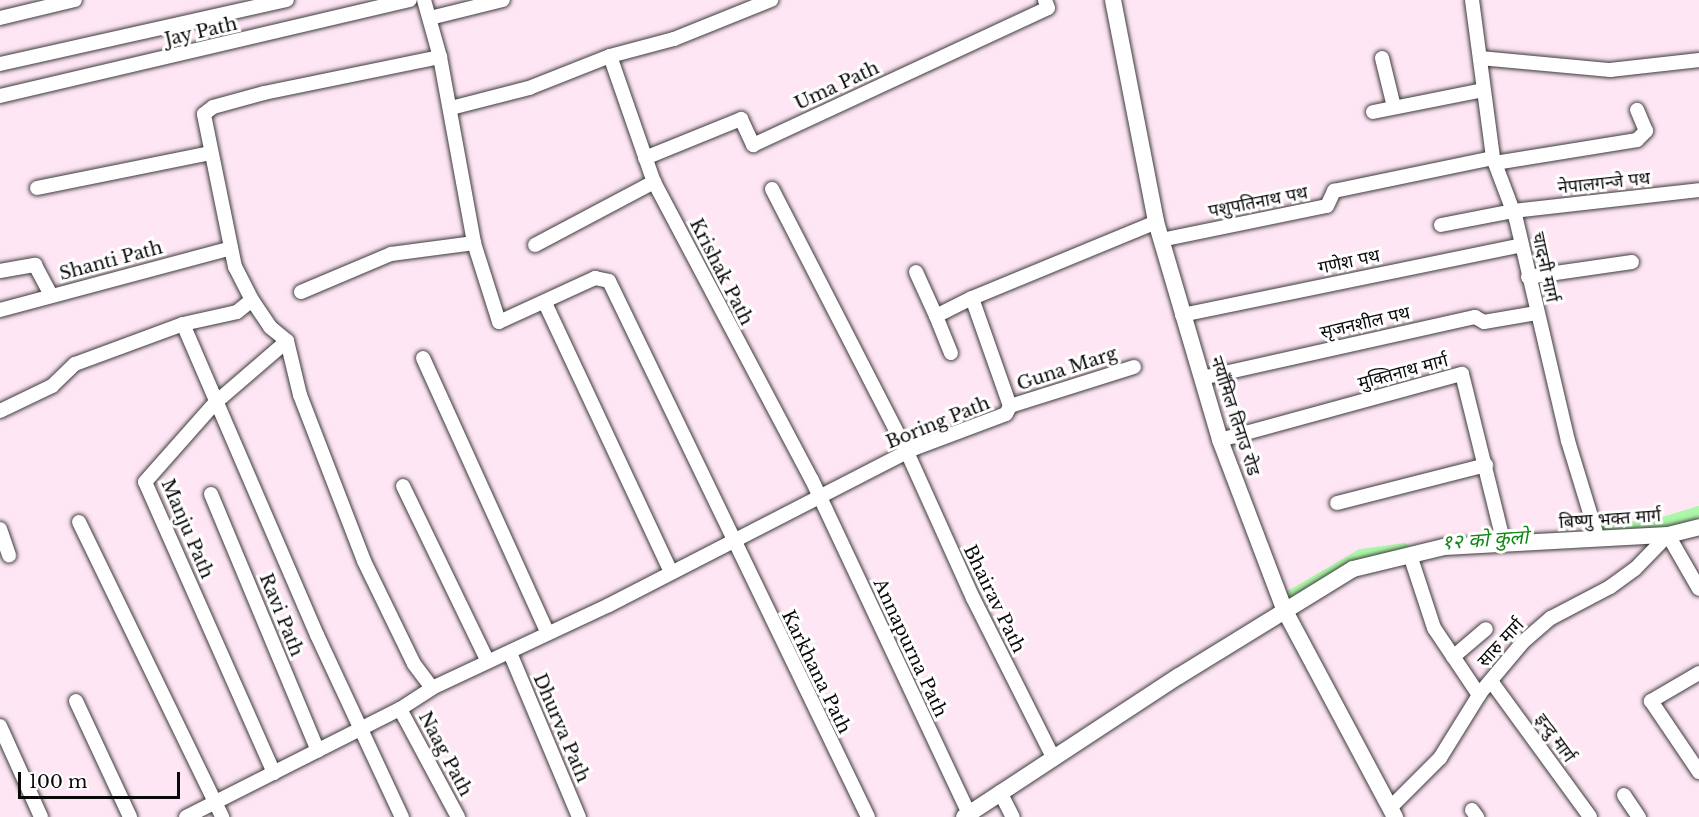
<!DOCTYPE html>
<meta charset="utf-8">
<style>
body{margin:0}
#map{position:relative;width:1699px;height:817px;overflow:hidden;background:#ffe6f5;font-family:"Libre Baskerville","Noto Sans Devanagari",serif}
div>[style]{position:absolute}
.canal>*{height:12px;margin:-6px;padding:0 6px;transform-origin:6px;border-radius:6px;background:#adf7a9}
.roads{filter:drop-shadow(0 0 2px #3c3c3c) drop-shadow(0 0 2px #3c3c3c)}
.minor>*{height:14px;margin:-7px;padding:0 7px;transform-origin:7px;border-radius:7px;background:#fff}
.tertiary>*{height:16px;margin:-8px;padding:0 8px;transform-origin:8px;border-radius:8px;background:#fff}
span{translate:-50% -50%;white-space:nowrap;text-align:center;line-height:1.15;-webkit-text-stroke:6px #fff;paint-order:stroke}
.street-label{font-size:18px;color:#090909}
.water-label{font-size:20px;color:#128713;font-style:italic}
.scale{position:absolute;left:18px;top:772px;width:162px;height:27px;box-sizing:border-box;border:3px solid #090909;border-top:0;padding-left:8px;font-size:18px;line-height:21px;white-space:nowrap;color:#090909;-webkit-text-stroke:4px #fff;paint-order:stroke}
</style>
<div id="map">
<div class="canal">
<i style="left:1597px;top:532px;width:64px;rotate:-7.2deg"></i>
<i style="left:1660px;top:524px;width:41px;rotate:-17.1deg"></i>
<i style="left:1281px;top:602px;width:93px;rotate:-30.4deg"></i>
<i style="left:1361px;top:555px;width:43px;rotate:-7.9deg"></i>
</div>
<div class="roads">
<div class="minor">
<i style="left:1472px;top:0;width:159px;rotate:82.4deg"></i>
<i style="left:1493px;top:158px;width:65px;rotate:69.3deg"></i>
<i style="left:1516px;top:219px;width:228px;rotate:76.8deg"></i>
<i style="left:1568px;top:441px;width:102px;rotate:73deg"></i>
<i style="left:0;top:18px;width:77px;rotate:-13.5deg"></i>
<i style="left:430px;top:18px;width:75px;rotate:-13.9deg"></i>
<i style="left:610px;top:56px;width:133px;rotate:70.8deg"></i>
<i style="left:654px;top:182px;width:337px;rotate:62.1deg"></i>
<i style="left:812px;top:480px;width:369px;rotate:64.8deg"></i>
<i style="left:440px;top:57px;width:189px;rotate:79.6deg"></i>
<i style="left:474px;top:243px;width:83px;rotate:72.4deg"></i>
<i style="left:499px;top:322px;width:106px;rotate:-24.6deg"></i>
<i style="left:595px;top:278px;width:14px;rotate:12deg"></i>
<i style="left:609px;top:281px;width:595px;rotate:64.21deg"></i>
<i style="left:1382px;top:58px;width:50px;rotate:76.2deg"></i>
<i style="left:1480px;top:58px;width:131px;rotate:5.3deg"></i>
<i style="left:1610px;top:70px;width:90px;rotate:-6.4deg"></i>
<i style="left:0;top:64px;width:294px;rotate:-12.6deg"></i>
<i style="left:0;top:96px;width:421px;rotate:-13.2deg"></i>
<i style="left:451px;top:108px;width:81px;rotate:-14.4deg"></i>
<i style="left:529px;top:88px;width:87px;rotate:-21.6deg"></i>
<i style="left:610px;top:56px;width:66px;rotate:-14.9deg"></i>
<i style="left:674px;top:39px;width:105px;rotate:-21.9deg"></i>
<i style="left:1373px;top:112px;width:112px;rotate:-11.3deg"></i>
<i style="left:645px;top:158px;width:104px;rotate:-22.1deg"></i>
<i style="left:741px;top:119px;width:29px;rotate:65deg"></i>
<i style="left:753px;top:145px;width:325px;rotate:-24.9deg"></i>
<i style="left:1048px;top:8px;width:9px;rotate:-111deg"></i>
<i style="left:1495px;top:163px;width:144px;rotate:-9.2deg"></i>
<i style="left:1637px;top:140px;width:13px;rotate:-45deg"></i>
<i style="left:1646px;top:131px;width:23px;rotate:-113deg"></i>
<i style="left:37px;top:188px;width:177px;rotate:-11.4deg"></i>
<i style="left:772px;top:189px;width:296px;rotate:62.8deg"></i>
<i style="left:907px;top:452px;width:160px;rotate:65.7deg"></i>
<i style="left:973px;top:598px;width:180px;rotate:63.3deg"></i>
<i style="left:1441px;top:225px;width:73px;rotate:-11deg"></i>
<i style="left:1513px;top:211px;width:187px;rotate:-6.4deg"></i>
<i style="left:1161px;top:240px;width:169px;rotate:-11.6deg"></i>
<i style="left:1327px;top:206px;width:17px;rotate:-65deg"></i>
<i style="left:1334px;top:191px;width:162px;rotate:-11.7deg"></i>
<i style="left:535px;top:245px;width:135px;rotate:-27.9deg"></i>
<i style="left:0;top:271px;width:36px;rotate:-10deg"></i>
<i style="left:35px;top:265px;width:34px;rotate:62deg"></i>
<i style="left:916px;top:272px;width:48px;rotate:65.6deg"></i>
<i style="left:936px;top:316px;width:40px;rotate:-26.6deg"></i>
<i style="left:1528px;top:277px;width:105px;rotate:-8.2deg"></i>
<i style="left:301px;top:292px;width:98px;rotate:-22.9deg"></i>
<i style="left:391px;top:254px;width:84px;rotate:-7.5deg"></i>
<i style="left:252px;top:300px;width:32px;rotate:56deg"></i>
<i style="left:270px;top:327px;width:22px;rotate:39deg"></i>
<i style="left:287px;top:341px;width:56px;rotate:76.5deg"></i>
<i style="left:300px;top:395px;width:178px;rotate:68.9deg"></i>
<i style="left:364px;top:561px;width:114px;rotate:64.1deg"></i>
<i style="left:414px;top:664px;width:30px;rotate:53deg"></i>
<i style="left:545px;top:303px;width:297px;rotate:64.9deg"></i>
<i style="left:0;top:310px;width:239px;rotate:-15deg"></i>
<i style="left:1182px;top:315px;width:347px;rotate:-11.6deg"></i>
<i style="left:936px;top:316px;width:40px;rotate:68deg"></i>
<i style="left:183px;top:324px;width:339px;rotate:66.7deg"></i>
<i style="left:317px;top:635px;width:201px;rotate:65deg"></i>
<i style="left:423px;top:358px;width:302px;rotate:65.6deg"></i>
<i style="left:1202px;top:378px;width:280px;rotate:-12.6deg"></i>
<i style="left:1475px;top:317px;width:10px;rotate:29deg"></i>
<i style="left:1484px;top:322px;width:53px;rotate:-9.8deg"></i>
<i style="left:1010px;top:406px;width:130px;rotate:-17.5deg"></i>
<i style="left:0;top:411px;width:58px;rotate:-25.7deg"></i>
<i style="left:52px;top:386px;width:32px;rotate:-44deg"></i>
<i style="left:75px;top:364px;width:115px;rotate:-20.3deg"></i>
<i style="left:183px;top:324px;width:55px;rotate:-12.5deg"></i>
<i style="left:237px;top:312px;width:19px;rotate:-39deg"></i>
<i style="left:252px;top:300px;width:37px;rotate:-117deg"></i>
<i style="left:235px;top:267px;width:156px;rotate:-101.5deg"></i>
<i style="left:204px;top:114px;width:11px;rotate:-38deg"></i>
<i style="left:213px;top:107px;width:53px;rotate:-15.4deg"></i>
<i style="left:264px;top:93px;width:180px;rotate:-11.6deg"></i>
<i style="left:440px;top:57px;width:59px;rotate:-105.7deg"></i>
<i style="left:1220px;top:440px;width:251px;rotate:-15.3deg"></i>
<i style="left:1462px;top:374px;width:175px;rotate:76.1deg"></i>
<i style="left:403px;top:486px;width:195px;rotate:64.2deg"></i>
<i style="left:211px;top:494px;width:278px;rotate:67.4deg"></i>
<i style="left:1337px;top:503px;width:154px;rotate:-14.3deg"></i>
<i style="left:79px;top:522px;width:328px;rotate:64.1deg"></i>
<i style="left:0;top:529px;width:28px;rotate:71deg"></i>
<i style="left:1410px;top:555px;width:77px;rotate:71.8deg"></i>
<i style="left:1434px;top:628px;width:81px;rotate:56.1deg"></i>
<i style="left:510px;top:653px;width:178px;rotate:67.2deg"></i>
<i style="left:1453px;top:657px;width:43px;rotate:-40.3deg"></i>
<i style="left:1699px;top:673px;width:56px;rotate:149.7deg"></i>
<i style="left:1651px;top:701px;width:86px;rotate:55.9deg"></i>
<i style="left:1491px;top:681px;width:168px;rotate:53.9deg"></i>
<i style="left:76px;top:701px;width:128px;rotate:65deg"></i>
<i style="left:400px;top:709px;width:123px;rotate:61.8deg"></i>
<i style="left:0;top:726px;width:100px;rotate:65.7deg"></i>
<i style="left:274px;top:773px;width:318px;rotate:-113.9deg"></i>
<i style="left:145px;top:482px;width:106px;rotate:-48.5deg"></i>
<i style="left:215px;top:403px;width:95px;rotate:-40.7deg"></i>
<i style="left:1000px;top:792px;width:28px;rotate:63deg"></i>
<i style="left:1624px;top:795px;width:27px;rotate:56deg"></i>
<i style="left:1390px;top:808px;width:71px;rotate:-45deg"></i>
<i style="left:1440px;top:758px;width:78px;rotate:-58.2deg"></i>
<i style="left:1481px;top:692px;width:65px;rotate:-50deg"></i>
<i style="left:1523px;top:642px;width:37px;rotate:-41deg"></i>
<i style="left:1551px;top:618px;width:67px;rotate:-27.7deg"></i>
<i style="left:1610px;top:587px;width:31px;rotate:-36deg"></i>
<i style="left:1635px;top:569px;width:47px;rotate:-45.9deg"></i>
<i style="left:1668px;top:535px;width:62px;rotate:60.1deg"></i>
<i style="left:1472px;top:810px;width:9px;rotate:54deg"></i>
<i style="left:186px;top:817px;width:240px;rotate:-26.8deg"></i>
<i style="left:400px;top:709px;width:38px;rotate:-33deg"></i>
<i style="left:432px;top:688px;width:195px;rotate:-25.1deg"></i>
<i style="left:609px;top:605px;width:342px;rotate:-27.2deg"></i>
<i style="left:913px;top:449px;width:99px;rotate:-20.6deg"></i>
<i style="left:1006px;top:414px;width:9px;rotate:-63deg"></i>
<i style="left:1010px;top:406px;width:114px;rotate:-109.4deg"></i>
<i style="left:972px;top:298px;width:199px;rotate:-22.4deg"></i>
</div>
<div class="tertiary">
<i style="left:1113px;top:0;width:226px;rotate:79deg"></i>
<i style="left:1156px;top:222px;width:227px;rotate:73.6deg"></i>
<i style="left:1220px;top:440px;width:183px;rotate:69.2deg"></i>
<i style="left:1285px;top:611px;width:234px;rotate:61.9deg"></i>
<i style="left:964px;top:817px;width:257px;rotate:-33.3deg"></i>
<i style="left:1179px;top:676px;width:204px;rotate:-31.6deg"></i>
<i style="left:1353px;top:569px;width:94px;rotate:-13.6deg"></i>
<i style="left:1444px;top:547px;width:224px;rotate:-3.1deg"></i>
<i style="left:1668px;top:535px;width:32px;rotate:-14deg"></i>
</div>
</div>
<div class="street-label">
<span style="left:201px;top:32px;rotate:-13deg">Jay Path</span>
<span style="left:837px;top:86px;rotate:-25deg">Uma Path</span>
<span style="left:1604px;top:183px;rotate:-6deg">नेपालगन्जे पथ</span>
<span style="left:1258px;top:202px;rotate:-11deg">पशुपतिनाथ पथ</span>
<span style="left:111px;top:261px;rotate:-15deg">Shanti Path</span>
<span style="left:1349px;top:262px;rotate:-12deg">गणेश पथ</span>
<span style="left:1545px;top:267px;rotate:78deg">चादनी मार्ग</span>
<span style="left:721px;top:272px;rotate:63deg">Krishak Path</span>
<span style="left:1365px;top:323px;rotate:-13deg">सृजनशील पथ</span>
<span style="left:1067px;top:369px;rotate:-18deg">Guna Marg</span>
<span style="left:1403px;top:372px;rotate:-15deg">मुक्तिनाथ मार्ग</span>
<span style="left:1235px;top:416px;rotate:72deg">नयाँमिल तिनाउ रोड</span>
<span style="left:938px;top:423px;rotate:-22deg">Boring Path</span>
<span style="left:1610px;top:519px;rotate:-4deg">बिष्णु भक्त मार्ग</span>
<span style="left:187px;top:529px;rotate:67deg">Manju Path</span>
<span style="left:994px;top:599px;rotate:64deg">Bhairav Path</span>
<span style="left:281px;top:615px;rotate:68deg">Ravi Path</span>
<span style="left:1501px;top:643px;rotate:-47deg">सारु मार्ग</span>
<span style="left:910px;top:648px;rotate:65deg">Annapurna Path</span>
<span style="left:816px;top:672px;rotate:64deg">Karkhana Path</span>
<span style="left:561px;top:728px;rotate:67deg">Dhurva Path</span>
<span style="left:1555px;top:738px;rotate:54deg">इन्दु मार्ग</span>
<span style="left:445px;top:754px;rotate:62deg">Naag Path</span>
</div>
<div class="water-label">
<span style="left:1485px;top:540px;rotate:-4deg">१२ को कुलो</span>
</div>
<div class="scale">100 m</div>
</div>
